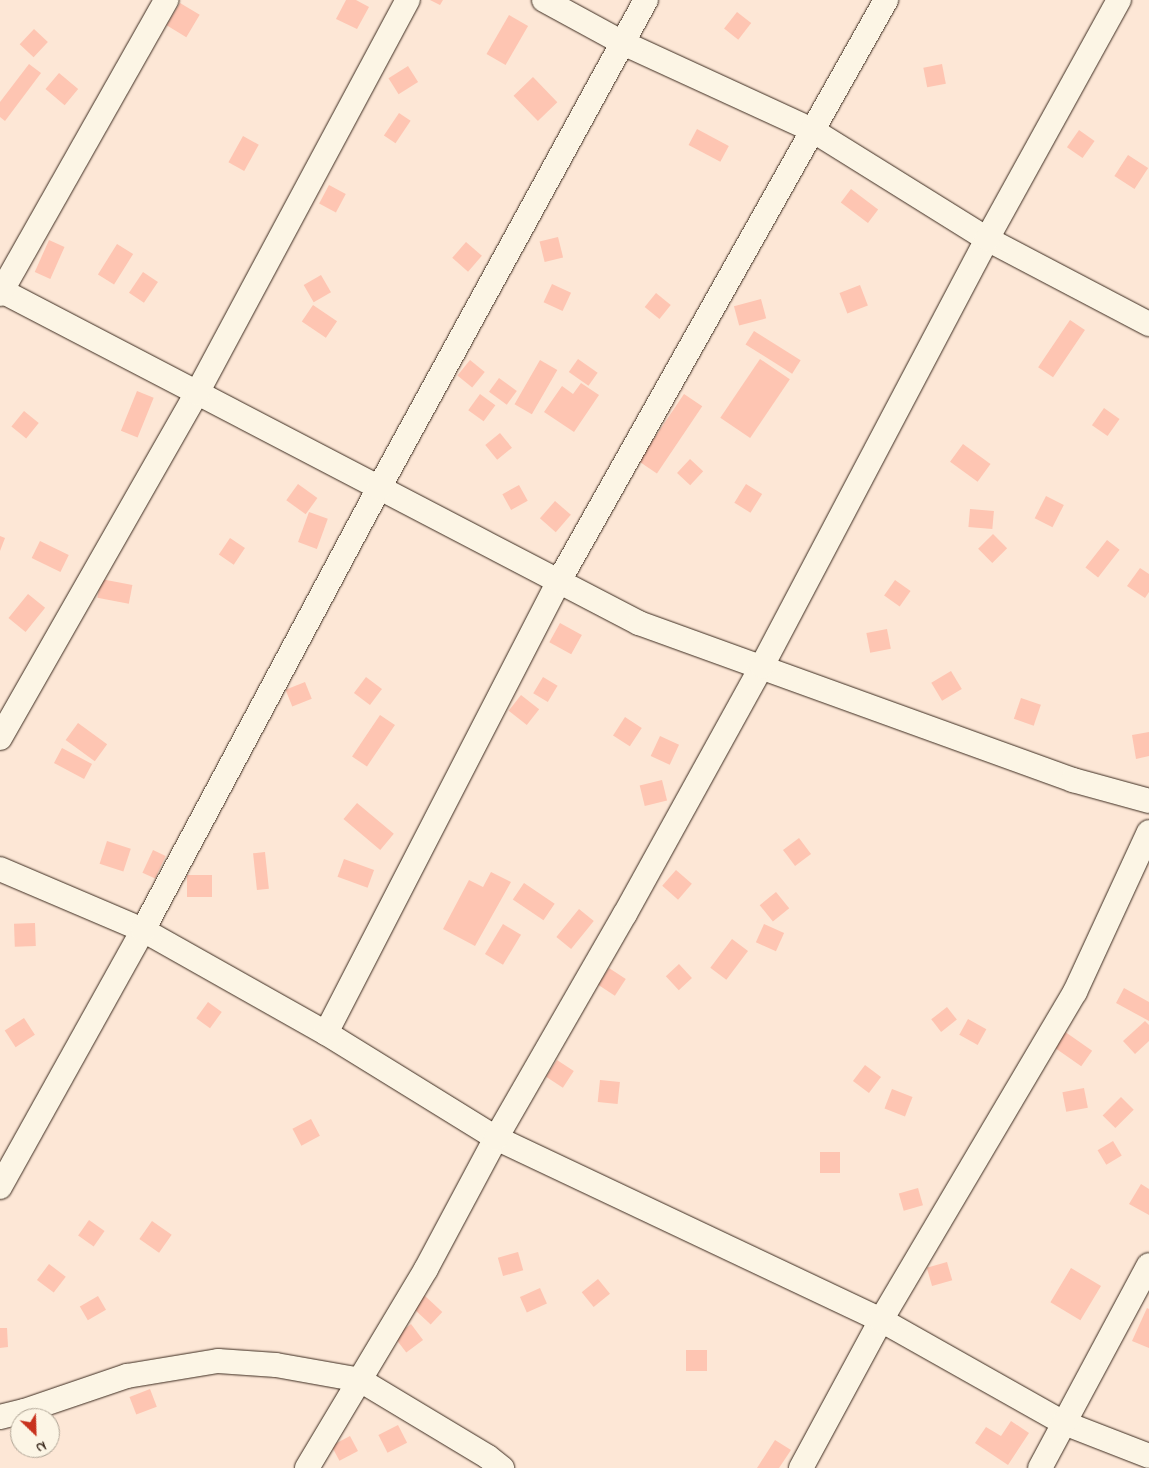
<!DOCTYPE html>
<style>
body{margin:0}
#map{position:relative;width:1149px;height:1468px;overflow:hidden;background:#fde7d6;font-family:"Indie Flower",sans-serif}
div>[style]{position:absolute}
.building>*{inset:0;background:#fec5b2;transform-origin:0 0}
.roads{filter:drop-shadow(0 0 1px #3b2a1e) drop-shadow(0 0 1px #3b2a1e)}
.street>*{height:24px;margin:-12px;padding:0 12px;transform-origin:12px;border-radius:12px;background:#fcf5e5}
span{translate:-50% -50%;white-space:nowrap;text-align:center;line-height:1.15;-webkit-text-stroke:4.5px #fcf5e5;paint-order:stroke}
.north{position:absolute;left:10px;top:1408px;width:50px;height:50px;box-sizing:border-box;background:#fcf5e5;border:1px solid #afa495;border-radius:50%;rotate:156deg;font-size:14px;font-weight:700;line-height:20px;text-align:center;color:#3b2a1e}
.north::after{content:'';display:block;margin:auto;width:18px;height:22px;background:#c8321e;clip-path:polygon(50% 0,100% 100%,50% 72%,0 100%)}
</style>
<div id="map">
<div class="building">
<i style="clip-path:polygon(346px 0,356px 0,369px 7px,357px 29px,336px 19px)"></i>
<i style="clip-path:polygon(430px 0,443px 0,440px 5px)"></i>
<i style="left:180px;top:3px;width:23px;height:26px;rotate:31deg"></i>
<i style="left:737px;top:12px;width:18px;height:21px;rotate:38deg"></i>
<i style="left:509px;top:15px;width:22px;height:45px;rotate:30deg"></i>
<i style="left:34px;top:29px;width:19px;height:21px;rotate:43deg"></i>
<i style="clip-path:polygon(29px 64px,41px 73px,5px 121px,0 117px,0 102px)"></i>
<i style="left:942px;top:64px;width:20px;height:19px;rotate:79deg"></i>
<i style="left:408px;top:66px;width:19px;height:23px;rotate:58deg"></i>
<i style="left:59px;top:73px;width:25px;height:21px;rotate:40deg"></i>
<i style="left:533px;top:77px;width:35px;height:27px;rotate:46deg"></i>
<i style="left:399px;top:113px;width:14px;height:27px;rotate:34deg"></i>
<i style="left:697px;top:129px;width:36px;height:18px;rotate:28deg"></i>
<i style="left:1079px;top:130px;width:19px;height:21px;rotate:35deg"></i>
<i style="left:243px;top:136px;width:18px;height:30px;rotate:29deg"></i>
<i style="left:1128px;top:155px;width:24px;height:25px;rotate:33deg"></i>
<i style="left:329px;top:185px;width:19px;height:21px;rotate:28deg"></i>
<i style="left:851px;top:189px;width:34px;height:17px;rotate:37deg"></i>
<i style="left:558px;top:237px;width:21px;height:19px;rotate:76deg"></i>
<i style="left:49px;top:240px;width:17px;height:35px;rotate:24deg"></i>
<i style="left:466px;top:242px;width:21px;height:21px;rotate:41deg"></i>
<i style="left:117px;top:244px;width:19px;height:36px;rotate:32deg"></i>
<i style="left:143px;top:272px;width:18px;height:25px;rotate:34deg"></i>
<i style="left:321px;top:275px;width:20px;height:20px;rotate:60deg"></i>
<i style="left:552px;top:284px;width:21px;height:20px;rotate:25deg"></i>
<i style="left:860px;top:285px;width:22px;height:22px;rotate:69deg"></i>
<i style="left:656px;top:293px;width:19px;height:18px;rotate:39deg"></i>
<i style="left:761px;top:299px;width:20px;height:28px;rotate:75deg"></i>
<i style="left:313px;top:305px;width:29px;height:20px;rotate:34deg"></i>
<i style="left:1070px;top:320px;width:18px;height:57px;rotate:34deg"></i>
<i style="left:754px;top:331px;width:55px;height:16px;rotate:32deg"></i>
<i style="left:578px;top:359px;width:24px;height:16px;rotate:35deg"></i>
<i style="left:760px;top:359px;width:36px;height:71px;rotate:34deg"></i>
<i style="left:470px;top:360px;width:19px;height:20px;rotate:39deg"></i>
<i style="left:540px;top:360px;width:20px;height:51px;rotate:30deg"></i>
<i style="left:499px;top:378px;width:22px;height:17px;rotate:36deg"></i>
<i style="clip-path:polygon(581px 383px,599px 395px,574px 432px,544px 412px,562px 386px,573px 394px)"></i>
<i style="left:137px;top:391px;width:18px;height:43px;rotate:22deg"></i>
<i style="left:480px;top:394px;width:19px;height:20px;rotate:36deg"></i>
<i style="left:684px;top:394px;width:22px;height:81px;rotate:34deg"></i>
<i style="left:1104px;top:408px;width:19px;height:21px;rotate:35deg"></i>
<i style="left:24px;top:411px;width:19px;height:20px;rotate:39deg"></i>
<i style="left:500px;top:433px;width:19px;height:19px;rotate:51deg"></i>
<i style="left:963px;top:444px;width:34px;height:22px;rotate:36deg"></i>
<i style="left:690px;top:459px;width:18px;height:19px;rotate:43deg"></i>
<i style="left:298px;top:484px;width:24px;height:20px;rotate:36deg"></i>
<i style="left:746px;top:484px;width:19px;height:22px;rotate:32deg"></i>
<i style="left:519px;top:485px;width:18px;height:19px;rotate:61deg"></i>
<i style="left:1046px;top:496px;width:20px;height:25px;rotate:27deg"></i>
<i style="left:555px;top:501px;width:21px;height:23px;rotate:41deg"></i>
<i style="left:970px;top:509px;width:24px;height:18px;rotate:5deg"></i>
<i style="left:309px;top:512px;width:20px;height:32px;rotate:20deg"></i>
<i style="left:993px;top:534px;width:20px;height:21px;rotate:45deg"></i>
<i style="clip-path:polygon(0 536px,5px 538px,0 551px)"></i>
<i style="left:230px;top:538px;width:18px;height:20px;rotate:34deg"></i>
<i style="left:1107px;top:540px;width:16px;height:35px;rotate:38deg"></i>
<i style="left:40px;top:541px;width:32px;height:19px;rotate:26deg"></i>
<i style="clip-path:polygon(1140px 568px,1149px 574px,1149px 592px,1145px 598px,1127px 586px)"></i>
<i style="left:101px;top:579px;width:32px;height:19px;rotate:11deg"></i>
<i style="left:895px;top:580px;width:19px;height:19px;rotate:35deg"></i>
<i style="left:28px;top:594px;width:22px;height:31px;rotate:39deg"></i>
<i style="left:560px;top:623px;width:25px;height:22px;rotate:29deg"></i>
<i style="left:887px;top:629px;width:20px;height:21px;rotate:79deg"></i>
<i style="left:951px;top:671px;width:21px;height:23px;rotate:59deg"></i>
<i style="left:366px;top:677px;width:20px;height:20px;rotate:37deg"></i>
<i style="left:543px;top:677px;width:17px;height:19px;rotate:31deg"></i>
<i style="left:305px;top:682px;width:18px;height:21px;rotate:68deg"></i>
<i style="left:521px;top:695px;width:23px;height:20px;rotate:38deg"></i>
<i style="left:1021px;top:698px;width:21px;height:22px;rotate:19deg"></i>
<i style="left:380px;top:715px;width:18px;height:50px;rotate:34deg"></i>
<i style="left:625px;top:717px;width:20px;height:22px;rotate:33deg"></i>
<i style="left:78px;top:723px;width:36px;height:21px;rotate:36deg"></i>
<i style="clip-path:polygon(1149px 732px,1149px 756px,1136px 759px,1132px 735px)"></i>
<i style="left:660px;top:736px;width:21px;height:22px;rotate:25deg"></i>
<i style="left:62px;top:748px;width:34px;height:17px;rotate:28deg"></i>
<i style="left:662px;top:780px;width:21px;height:23px;rotate:76deg"></i>
<i style="left:357px;top:803px;width:48px;height:21px;rotate:40deg"></i>
<i style="left:799px;top:838px;width:20px;height:20px;rotate:53deg"></i>
<i style="left:107px;top:841px;width:25px;height:24px;rotate:18deg"></i>
<i style="left:153px;top:850px;width:14px;height:25px;rotate:25deg"></i>
<i style="left:265px;top:852px;width:37px;height:12px;rotate:84deg"></i>
<i style="left:344px;top:859px;width:32px;height:19px;rotate:20deg"></i>
<i style="left:676px;top:870px;width:21px;height:21px;rotate:41deg"></i>
<i style="clip-path:polygon(491px 872px,511px 882px,475px 946px,443px 929px,469px 880px,483px 887px)"></i>
<i style="left:212px;top:875px;width:22px;height:25px;rotate:90deg"></i>
<i style="left:524px;top:883px;width:37px;height:20px;rotate:34deg"></i>
<i style="left:776px;top:892px;width:21px;height:21px;rotate:51deg"></i>
<i style="left:579px;top:909px;width:19px;height:36px;rotate:39deg"></i>
<i style="left:35px;top:923px;width:23px;height:21px;rotate:88deg"></i>
<i style="left:503px;top:924px;width:21px;height:35px;rotate:31deg"></i>
<i style="left:764px;top:924px;width:22px;height:20px;rotate:24deg"></i>
<i style="left:732px;top:939px;width:20px;height:36px;rotate:37deg"></i>
<i style="left:679px;top:964px;width:19px;height:18px;rotate:47deg"></i>
<i style="left:609px;top:968px;width:20px;height:20px;rotate:33deg"></i>
<i style="clip-path:polygon(1124px 988px,1149px 1002px,1149px 1021px,1116px 1003px)"></i>
<i style="left:208px;top:1002px;width:17px;height:20px;rotate:36deg"></i>
<i style="left:947px;top:1007px;width:16px;height:20px;rotate:52deg"></i>
<i style="left:24px;top:1018px;width:20px;height:23px;rotate:57deg"></i>
<i style="left:968px;top:1019px;width:21px;height:18px;rotate:29deg"></i>
<i style="clip-path:polygon(1145px 1021px,1149px 1025px,1149px 1041px,1135px 1054px,1123px 1041px)"></i>
<i style="left:1061px;top:1029px;width:38px;height:19px;rotate:35deg"></i>
<i style="left:557px;top:1060px;width:20px;height:20px;rotate:33deg"></i>
<i style="left:865px;top:1065px;width:20px;height:20px;rotate:37deg"></i>
<i style="left:600px;top:1080px;width:20px;height:22px;rotate:6deg"></i>
<i style="left:1084px;top:1088px;width:20px;height:22px;rotate:79deg"></i>
<i style="left:892px;top:1089px;width:22px;height:21px;rotate:21deg"></i>
<i style="left:1121px;top:1097px;width:18px;height:26px;rotate:45deg"></i>
<i style="left:311px;top:1119px;width:19px;height:21px;rotate:62deg"></i>
<i style="left:1113px;top:1141px;width:17px;height:18px;rotate:59deg"></i>
<i style="left:840px;top:1152px;width:21px;height:20px;rotate:90deg"></i>
<i style="clip-path:polygon(1141px 1184px,1149px 1189px,1149px 1215px,1129px 1204px)"></i>
<i style="left:918px;top:1188px;width:18px;height:20px;rotate:74deg"></i>
<i style="left:89px;top:1220px;width:19px;height:19px;rotate:35deg"></i>
<i style="left:152px;top:1221px;width:24px;height:22px;rotate:35deg"></i>
<i style="left:518px;top:1252px;width:19px;height:21px;rotate:74deg"></i>
<i style="left:947px;top:1262px;width:19px;height:21px;rotate:74deg"></i>
<i style="left:49px;top:1264px;width:21px;height:20px;rotate:37deg"></i>
<i style="left:1071px;top:1268px;width:35px;height:40px;rotate:31deg"></i>
<i style="left:598px;top:1279px;width:19px;height:21px;rotate:51deg"></i>
<i style="left:540px;top:1288px;width:17px;height:22px;rotate:66deg"></i>
<i style="left:424px;top:1295px;width:25px;height:17px;rotate:43deg"></i>
<i style="left:98px;top:1296px;width:16px;height:21px;rotate:60deg"></i>
<i style="clip-path:polygon(1147px 1308px,1149px 1309px,1149px 1348px,1132px 1341px)"></i>
<i style="left:411px;top:1324px;width:20px;height:21px;rotate:53deg"></i>
<i style="clip-path:polygon(0 1328px,7px 1328px,8px 1347px,0 1348px)"></i>
<i style="left:686px;top:1350px;width:21px;height:21px"></i>
<i style="left:150px;top:1389px;width:19px;height:22px;rotate:69deg"></i>
<i style="clip-path:polygon(1011px 1421px,1029px 1433px,1008px 1465px,975px 1443px,986px 1427px,1001px 1436px)"></i>
<i style="left:398px;top:1425px;width:20px;height:22px;rotate:63deg"></i>
<i style="left:350px;top:1436px;width:17px;height:21px;rotate:62deg"></i>
<i style="clip-path:polygon(775px 1440px,791px 1450px,779px 1468px,757px 1468px)"></i>
</div>
<div class="roads">
<div class="street">
<i style="left:544px;top:0;width:90px;rotate:28.6deg"></i>
<i style="left:623px;top:43px;width:208px;rotate:24.7deg"></i>
<i style="left:812px;top:130px;width:206px;rotate:31.9deg"></i>
<i style="left:987px;top:239px;width:183px;rotate:27.7deg"></i>
<i style="left:0;top:290px;width:721px;rotate:27.53deg"></i>
<i style="left:639px;top:623px;width:462px;rotate:19.9deg"></i>
<i style="left:1073px;top:780px;width:79px;rotate:15.4deg"></i>
<i style="left:0;top:294px;width:338px;rotate:-60.5deg"></i>
<i style="left:0;top:738px;width:397px;rotate:-60.3deg"></i>
<i style="left:197px;top:393px;width:446px;rotate:-61.8deg"></i>
<i style="left:0;top:869px;width:155px;rotate:23.1deg"></i>
<i style="left:143px;top:930px;width:210px;rotate:29.4deg"></i>
<i style="left:326px;top:1033px;width:200px;rotate:31.7deg"></i>
<i style="left:496px;top:1138px;width:426px;rotate:25.3deg"></i>
<i style="left:881px;top:1320px;width:210px;rotate:29.4deg"></i>
<i style="left:1064px;top:1423px;width:91px;rotate:21.2deg"></i>
<i style="left:326px;top:1033px;width:509px;rotate:-62.73deg"></i>
<i style="left:559px;top:581px;width:667px;rotate:-60.63deg"></i>
<i style="left:0;top:1187px;width:294px;rotate:-60.9deg"></i>
<i style="left:143px;top:930px;width:501px;rotate:-61.9deg"></i>
<i style="left:379px;top:488px;width:556px;rotate:-61.32deg"></i>
<i style="left:0;top:1417px;width:25px;rotate:-14deg"></i>
<i style="left:24px;top:1411px;width:109px;rotate:-18.8deg"></i>
<i style="left:127px;top:1376px;width:92px;rotate:-9.4deg"></i>
<i style="left:218px;top:1361px;width:58px;rotate:3.9deg"></i>
<i style="left:276px;top:1365px;width:85px;rotate:10.1deg"></i>
<i style="left:360px;top:1380px;width:149px;rotate:31deg"></i>
<i style="left:488px;top:1457px;width:18px;rotate:38deg"></i>
<i style="left:307px;top:1468px;width:232px;rotate:-59.1deg"></i>
<i style="left:426px;top:1269px;width:149px;rotate:-61.9deg"></i>
<i style="left:496px;top:1138px;width:258px;rotate:-60.1deg"></i>
<i style="left:625px;top:914px;width:283px;rotate:-61.1deg"></i>
<i style="left:762px;top:666px;width:483px;rotate:-62.2deg"></i>
<i style="left:987px;top:239px;width:273px;rotate:-61.1deg"></i>
<i style="left:801px;top:1468px;width:168px;rotate:-61.6deg"></i>
<i style="left:881px;top:1320px;width:381px;rotate:-59.4deg"></i>
<i style="left:1075px;top:992px;width:176px;rotate:-65.2deg"></i>
<i style="left:1040px;top:1468px;width:230px;rotate:-61.8deg"></i>
</div>
</div>
<div class="north">N</div>
</div>
